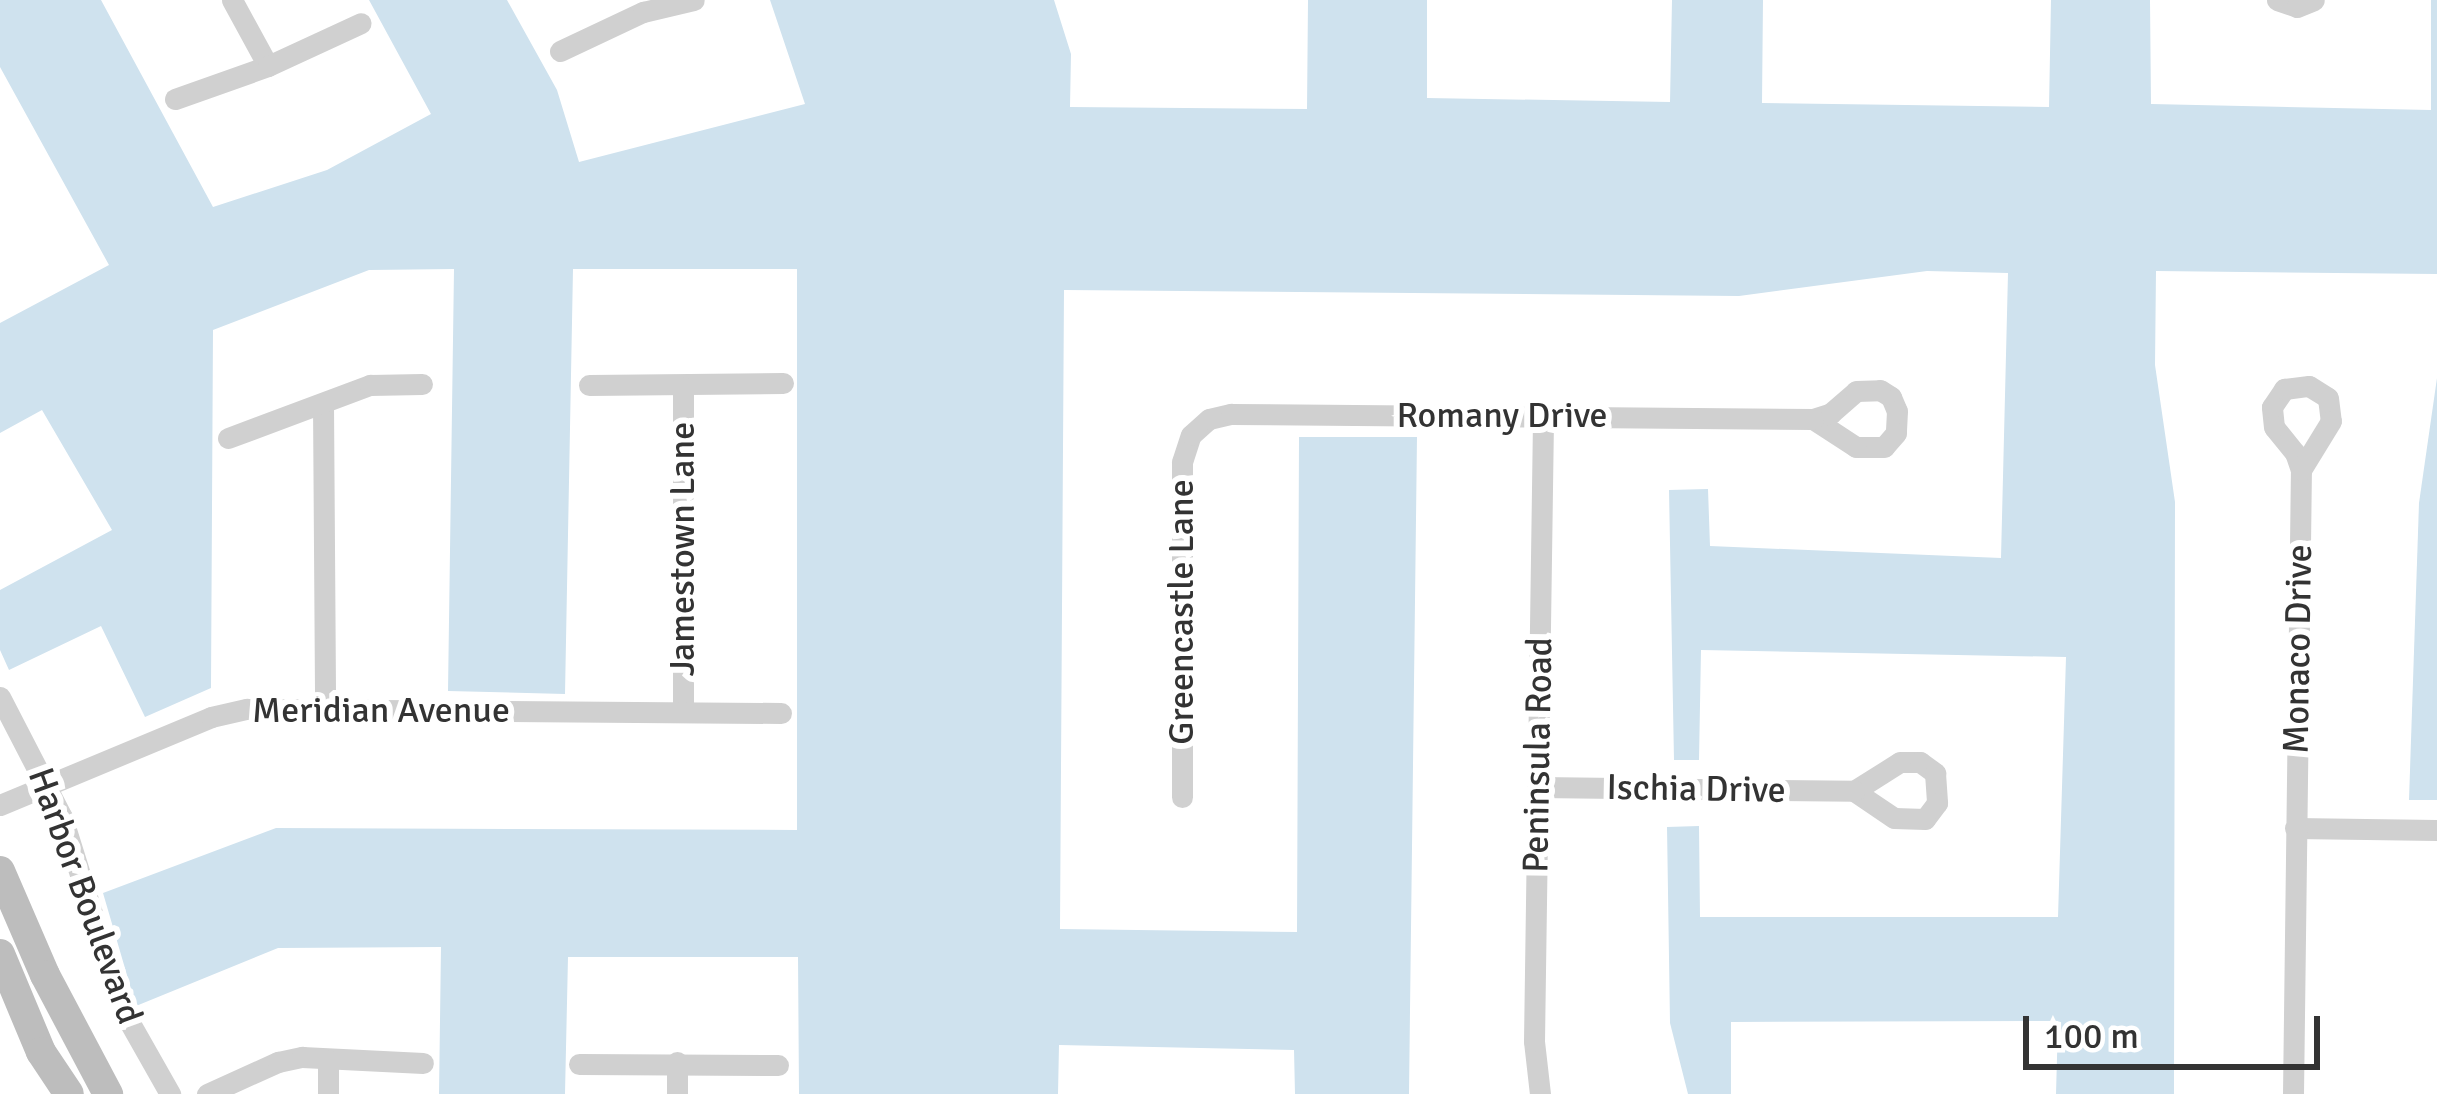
<!DOCTYPE html>
<style>
body{margin:0}
#map{position:relative;width:2437px;height:1094px;overflow:hidden;background:#fff;font-family:Signika,sans-serif}
div>[style]{position:absolute}
.water>*{inset:0;background:#cfe2ee}
.street>*{height:21px;margin:-10.5px;padding:0 10.5px;transform-origin:10.5px;border-radius:10.5px;background:#d0d0d0}
.secondary>*{height:30px;margin:-15px;padding:0 15px;transform-origin:15px;border-radius:15px;background:#bdbdbd}
span{translate:-50% -50%;white-space:nowrap;text-align:center;line-height:1.15;-webkit-text-stroke:12px #fff;paint-order:stroke}
.street-label{font-size:36px;color:#333}
.scale{position:absolute;left:2023px;top:1016px;width:297px;height:54px;box-sizing:border-box;border:6px solid #333;border-top:0;padding-left:15px;font-size:36px;line-height:42px;white-space:nowrap;color:#333;-webkit-text-stroke:9px #fff;paint-order:stroke}
</style>
<div id="map">
<div class="water">
<i style="clip-path:polygon(0 0,101px 0,213px 207px,327px 170px,431px 114px,369px 0,507px 0,557px 90px,579px 162px,805px 104px,770px 0,1054px 0,1071px 54px,1070px 107px,1307px 109px,1308px 0,1427px 0,1427px 98px,1670px 102px,1672px 0,1763px 0,1762px 103px,2049px 107px,2051px 0,2150px 0,2151px 104px,2431px 110px,2431px 0,2437px 0,2437px 274px,2156px 271px,2155px 365px,2175px 502px,2174px 1094px,2056px 1094px,2058px 1021px,1731px 1022px,1731px 1094px,1688px 1094px,1670px 1023px,1667px 827px,1699px 826px,1700px 917px,2058px 917px,2066px 657px,1701px 650px,1699px 760px,1674px 760px,1669px 490px,1708px 489px,1710px 546px,2001px 558px,2008px 273px,1927px 271px,1739px 296px,1064px 290px,1060px 929px,1297px 932px,1299px 437px,1417px 437px,1409px 1094px,1295px 1094px,1294px 1050px,1059px 1045px,1058px 1094px,799px 1094px,798px 957px,568px 957px,565px 1094px,439px 1094px,441px 947px,278px 948px,136px 1006px,103px 893px,276px 828px,797px 830px,797px 269px,573px 269px,565px 694px,448px 691px,454px 269px,369px 270px,213px 330px,211px 688px,145px 717px,101px 626px,9px 670px,0 650px,0 590px,112px 530px,42px 410px,0 433px,0 323px,109px 265px,0 67px)"></i>
<i style="clip-path:polygon(2437px 378px,2437px 800px,2409px 800px,2419px 503px)"></i>
</div>
<div class="street">
<i style="left:232px;top:0;width:75px;rotate:61.4deg"></i>
<i style="left:2277px;top:0;width:21px;rotate:19deg"></i>
<i style="left:2297px;top:7px;width:18px;rotate:-22deg"></i>
<i style="left:560px;top:51px;width:92px;rotate:-25.2deg"></i>
<i style="left:643px;top:12px;width:52px;rotate:-13.2deg"></i>
<i style="left:175px;top:99px;width:99px;rotate:-19.5deg"></i>
<i style="left:268px;top:66px;width:102px;rotate:-24.8deg"></i>
<i style="left:589px;top:385px;width:194px;rotate:-0.6deg"></i>
<i style="left:1880px;top:390px;width:13px;rotate:32deg"></i>
<i style="left:1891px;top:397px;width:15px;rotate:67deg"></i>
<i style="left:1897px;top:411px;width:22px;rotate:93deg"></i>
<i style="left:1896px;top:433px;width:18px;rotate:131deg"></i>
<i style="left:1884px;top:447px;width:28px;rotate:180deg"></i>
<i style="left:1856px;top:447px;width:51px;rotate:-146.9deg"></i>
<i style="left:1813px;top:419px;width:19px;rotate:-18deg"></i>
<i style="left:1831px;top:413px;width:33px;rotate:-41deg"></i>
<i style="left:1856px;top:391px;width:24px;rotate:-2deg"></i>
<i style="left:323px;top:404px;width:304px;rotate:89.6deg"></i>
<i style="left:228px;top:438px;width:152px;rotate:-20.5deg"></i>
<i style="left:370px;top:385px;width:52px;rotate:-1.1deg"></i>
<i style="left:0;top:697px;width:135px;rotate:62.7deg"></i>
<i style="left:62px;top:817px;width:201px;rotate:72.6deg"></i>
<i style="left:122px;top:1009px;width:98px;rotate:60.5deg"></i>
<i style="left:683px;top:711px;width:324px;rotate:-90deg"></i>
<i style="left:1900px;top:762px;width:20px"></i>
<i style="left:1920px;top:762px;width:19px;rotate:36deg"></i>
<i style="left:1935px;top:773px;width:30px;rotate:86deg"></i>
<i style="left:1937px;top:803px;width:20px;rotate:127deg"></i>
<i style="left:1925px;top:819px;width:31px;rotate:-178deg"></i>
<i style="left:1894px;top:818px;width:48px;rotate:-146deg"></i>
<i style="left:1854px;top:791px;width:54px;rotate:-32.2deg"></i>
<i style="left:1538px;top:787px;width:316px;rotate:0.7deg"></i>
<i style="left:1182px;top:797px;width:335px;rotate:-90deg"></i>
<i style="left:1182px;top:462px;width:28px;rotate:-72deg"></i>
<i style="left:1191px;top:435px;width:24px;rotate:-42deg"></i>
<i style="left:1209px;top:419px;width:23px;rotate:-13deg"></i>
<i style="left:1231px;top:414px;width:582px;rotate:0.49deg"></i>
<i style="left:0;top:805px;width:229px;rotate:-22.6deg"></i>
<i style="left:211px;top:717px;width:37px;rotate:-13deg"></i>
<i style="left:247px;top:709px;width:534px;rotate:0.43deg"></i>
<i style="left:2295px;top:828px;width:142px;rotate:0.8deg"></i>
<i style="left:579px;top:1064px;width:199px;rotate:0.3deg"></i>
<i style="left:207px;top:1094px;width:78px;rotate:-24.3deg"></i>
<i style="left:278px;top:1062px;width:25px;rotate:-12deg"></i>
<i style="left:302px;top:1057px;width:121px;rotate:2.8deg"></i>
<i style="left:328px;top:1094px;width:34px;rotate:-90deg"></i>
<i style="left:677px;top:1094px;width:32px;rotate:-90deg"></i>
<i style="left:1540px;top:1094px;width:53px;rotate:-96.5deg"></i>
<i style="left:1534px;top:1041px;width:624px;rotate:-89.17deg"></i>
<i style="left:2293px;top:1094px;width:624px;rotate:-89.27deg"></i>
<i style="left:2301px;top:470px;width:18px;rotate:-109deg"></i>
<i style="left:2295px;top:453px;width:33px;rotate:-129deg"></i>
<i style="left:2274px;top:427px;width:20px;rotate:-96deg"></i>
<i style="left:2272px;top:407px;width:22px;rotate:-56deg"></i>
<i style="left:2284px;top:389px;width:25px;rotate:-7deg"></i>
<i style="left:2309px;top:386px;width:22px;rotate:32deg"></i>
<i style="left:2328px;top:398px;width:23px;rotate:83deg"></i>
<i style="left:2331px;top:421px;width:57px;rotate:121.5deg"></i>
</div>
<div class="secondary">
<i style="left:0;top:871px;width:113px;rotate:66.6deg"></i>
<i style="left:45px;top:975px;width:135px;rotate:62.1deg"></i>
<i style="left:0;top:954px;width:106px;rotate:67.3deg"></i>
<i style="left:41px;top:1052px;width:50px;rotate:56.3deg"></i>
</div>
<div class="street-label">
<span style="left:1502px;top:416px">Romany Drive</span>
<span style="left:683px;top:549px;rotate:-90deg">Jamestown Lane</span>
<span style="left:1182px;top:612px;rotate:-90deg">Greencastle Lane</span>
<span style="left:2298px;top:649px;rotate:-89deg">Monaco Drive</span>
<span style="left:381px;top:711px">Meridian Avenue</span>
<span style="left:1538px;top:755px;rotate:-89deg">Peninsula Road</span>
<span style="left:1696px;top:789px;rotate:1deg">Ischia Drive</span>
<span style="left:85px;top:896px;rotate:70deg">Harbor Boulevard</span>
</div>
<div class="scale">100 m</div>
</div>
